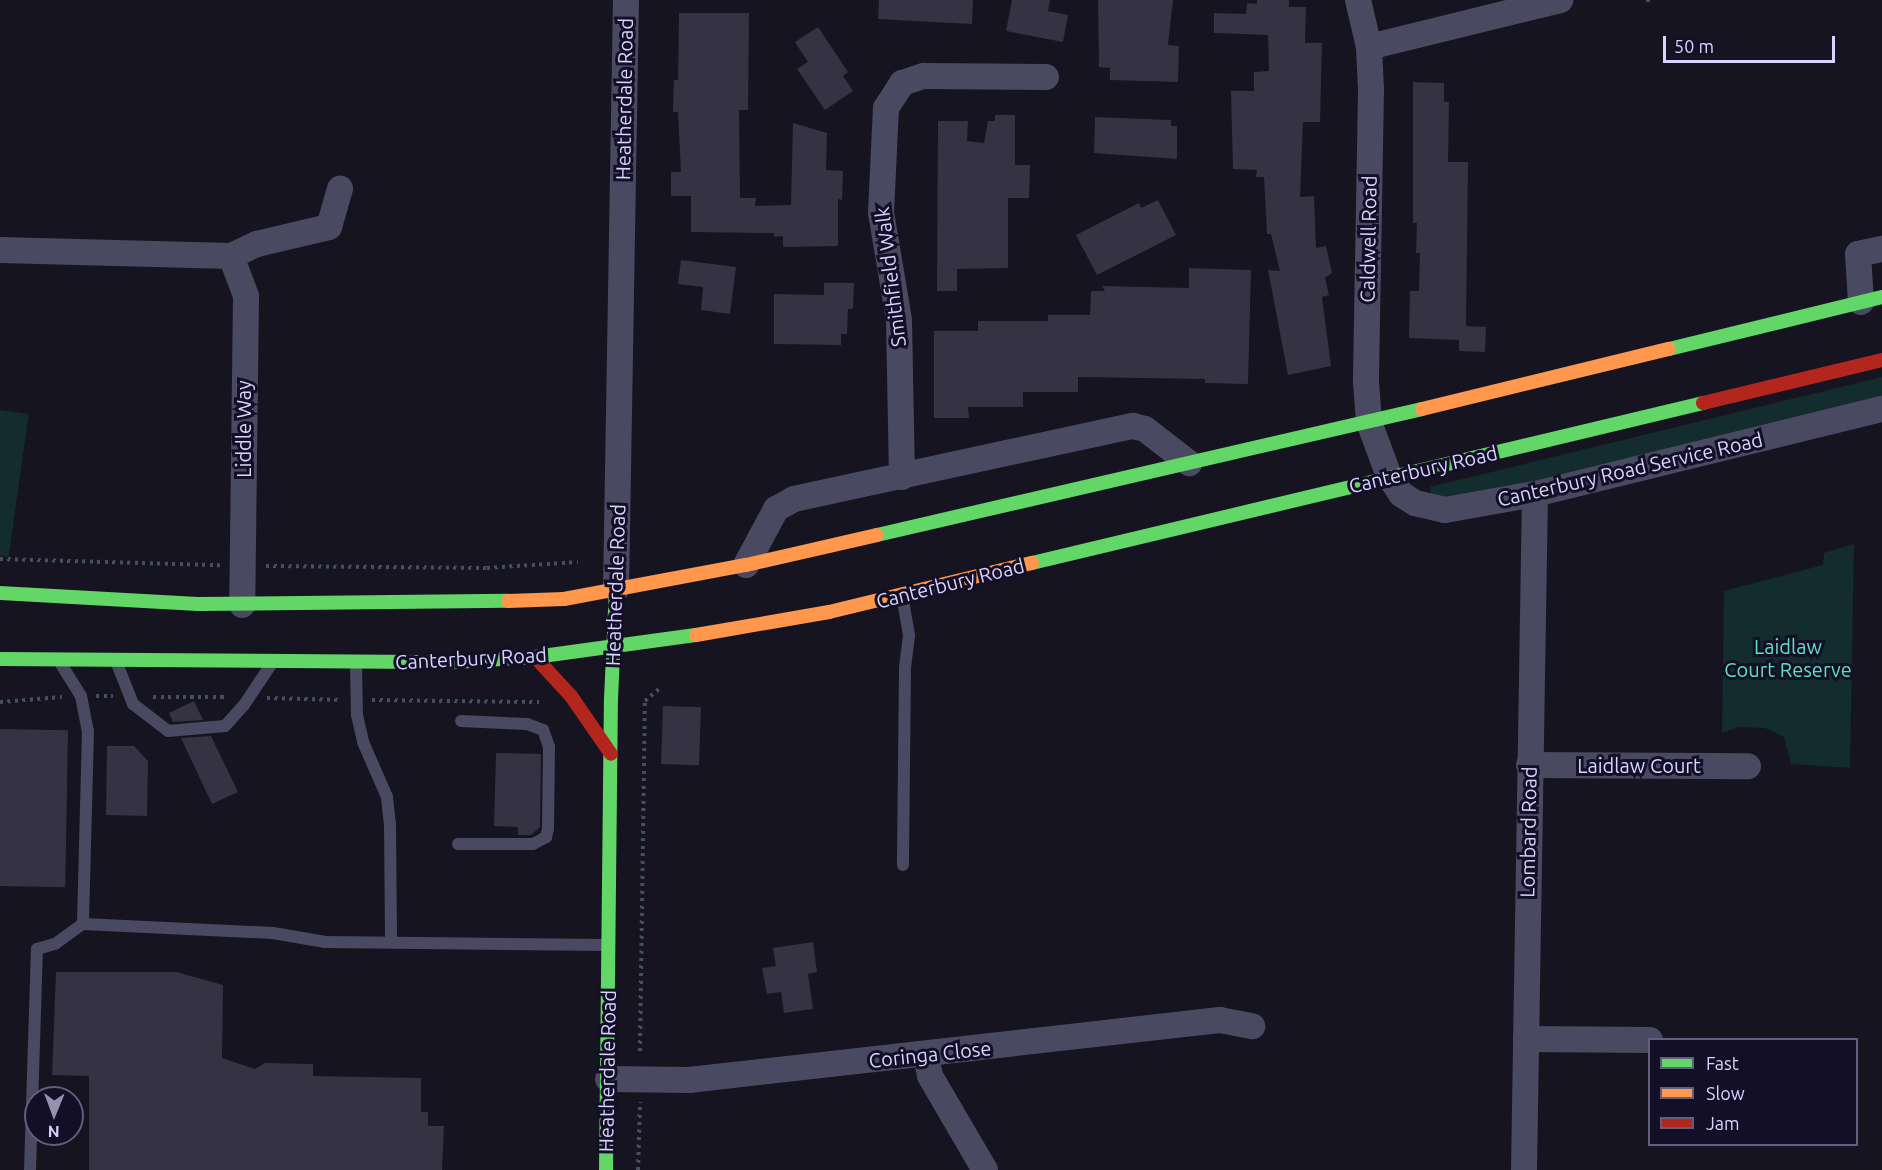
<!DOCTYPE html>
<style>
body{margin:0}
#map{position:relative;width:1882px;height:1170px;overflow:hidden;background:#161421;font-family:Ubuntu,sans-serif}
div>[style]{position:absolute}
.green>*{inset:0;background:#132c2d;transform-origin:0 0}
.building>*{inset:0;background:#343243;transform-origin:0 0}
.path>*{height:4px;margin-top:-2px;transform-origin:0;background:repeating-linear-gradient(90deg,#44505f 0 3px,transparent 0 7.5px)}
.lane>*{height:12px;margin:-6px;padding:0 6px;transform-origin:6px;border-radius:6px;background:#4a4962}
.street>*{height:26px;margin:-13px;padding:0 13px;transform-origin:13px;border-radius:13px;background:#4a4962}
.fast>*{height:14px;margin:-7px;padding:0 7px;transform-origin:7px;border-radius:7px;background:#63d668}
.slow>*{height:14px;margin:-7px;padding:0 7px;transform-origin:7px;border-radius:7px;background:#ff974d}
.jam>*{height:14px;margin:-7px;padding:0 7px;transform-origin:7px;border-radius:7px;background:#b3261e}
span{translate:-50% -50%;white-space:nowrap;text-align:center;line-height:1.15;-webkit-text-stroke:6px #130f26;paint-order:stroke}
.street-label{font-size:20px;color:#d9d4ff}
.park-label{font-size:20px;color:#5fe0c0}
.legend{position:absolute;left:1648px;top:1038px;width:210px;height:108px;box-sizing:border-box;background:#130f26;border:2px solid #625e7d;margin:0;padding:8px 10px;list-style:none;font-size:18px;color:#d9d4ff}
.legend li{display:flex;align-items:center;gap:12px;height:30px}
.legend b{width:30px;border:2px solid #625e7d}
.north{position:absolute;left:24px;top:1086px;width:60px;height:60px;box-sizing:border-box;background:#130f26;border:2px solid #625e7d;border-radius:50%;rotate:181deg;font-size:16px;font-weight:700;line-height:24px;text-align:center;color:#d9d4ff}
.north::after{content:'';display:block;margin:auto;width:21px;height:27px;background:#9591b1;clip-path:polygon(50% 0,100% 100%,50% 72%,0 100%)}
.scale{position:absolute;left:1663px;top:36px;width:172px;height:27px;box-sizing:border-box;border:3px solid #d9d4ff;border-top:0;padding-left:8px;font-size:18px;line-height:21px;white-space:nowrap;color:#d9d4ff;-webkit-text-stroke:4px #130f26;paint-order:stroke}
</style>
<div id="map">
<div class="green">
<i style="clip-path:polygon(1882px 377px,1882px 399px,1459px 499px,1431px 496px,1430px 487px)"></i>
<i style="left:0;top:410px;width:29px;height:144px;rotate:8deg"></i>
<i style="clip-path:polygon(1854px 544px,1850px 768px,1791px 764px,1784px 737px,1765px 728px,1739px 727px,1722px 733px,1724px 591px,1823px 565px,1824px 553px)"></i>
</div>
<div class="building">
<i style="clip-path:polygon(879px 0,973px 0,972px 24px,878px 19px)"></i>
<i style="clip-path:polygon(1012px 0,1050px 0,1048px 11px,1068px 15px,1063px 42px,1006px 31px)"></i>
<i style="clip-path:polygon(1098px 0,1173px 0,1168px 45px,1179px 46px,1178px 82px,1110px 80px,1110px 68px,1099px 67px)"></i>
<i style="clip-path:polygon(1257px 0,1289px 0,1289px 7px,1306px 7px,1305px 43px,1322px 43px,1320px 122px,1303px 122px,1300px 197px,1314px 196px,1316px 248px,1326px 246px,1332px 273px,1325px 278px,1329px 295px,1322px 297px,1331px 366px,1288px 375px,1268px 270px,1280px 271px,1271px 234px,1267px 234px,1264px 177px,1256px 177px,1257px 170px,1233px 169px,1231px 91px,1254px 91px,1254px 72px,1269px 71px,1268px 35px,1214px 33px,1214px 13px,1246px 14px,1247px 3px,1257px 4px)"></i>
<i style="clip-path:polygon(679px 13px,749px 13px,748px 110px,739px 110px,740px 198px,756px 198px,755px 206px,791px 205px,793px 123px,827px 133px,826px 170px,843px 171px,842px 200px,838px 199px,838px 246px,783px 247px,783px 236px,774px 237px,774px 233px,691px 232px,691px 196px,671px 196px,671px 172px,681px 172px,678px 112px,673px 112px,674px 80px,678px 80px)"></i>
<i style="clip-path:polygon(818px 27px,848px 72px,843px 76px,853px 91px,825px 110px,797px 69px,808px 62px,795px 42px)"></i>
<i style="clip-path:polygon(1413px 82px,1444px 83px,1444px 102px,1449px 102px,1448px 162px,1468px 162px,1466px 326px,1486px 327px,1485px 352px,1459px 351px,1459px 340px,1409px 338px,1410px 291px,1419px 291px,1420px 253px,1416px 253px,1417px 223px,1413px 223px)"></i>
<i style="clip-path:polygon(995px 115px,1015px 115px,1015px 165px,1030px 165px,1029px 198px,1008px 198px,1008px 268px,957px 269px,957px 291px,937px 291px,938px 121px,968px 121px,967px 141px,984px 143px,988px 121px,995px 121px)"></i>
<i style="clip-path:polygon(1095px 117px,1171px 120px,1171px 126px,1177px 126px,1177px 159px,1094px 153px)"></i>
<i style="clip-path:polygon(1158px 200px,1176px 235px,1097px 275px,1076px 235px,1139px 203px,1141px 208px)"></i>
<i style="clip-path:polygon(681px 260px,736px 267px,730px 314px,701px 310px,703px 287px,678px 284px)"></i>
<i style="clip-path:polygon(1189px 268px,1251px 270px,1248px 384px,1205px 383px,1205px 379px,1078px 377px,1078px 392px,1023px 392px,1023px 407px,968px 407px,969px 418px,934px 418px,934px 331px,978px 331px,978px 321px,1048px 321px,1048px 315px,1090px 315px,1091px 291px,1105px 291px,1102px 286px,1189px 288px)"></i>
<i style="clip-path:polygon(824px 283px,854px 283px,853px 309px,848px 309px,847px 334px,841px 334px,841px 345px,774px 344px,774px 294px,824px 295px)"></i>
<i style="clip-path:polygon(194px 701px,203px 720px,173px 722px,169px 713px)"></i>
<i style="left:663px;top:706px;width:38px;height:58px;rotate:2deg"></i>
<i style="left:0;top:729px;width:68px;height:157px;rotate:1deg"></i>
<i style="clip-path:polygon(211px 736px,238px 792px,212px 804px,181px 738px)"></i>
<i style="clip-path:polygon(107px 746px,134px 746px,148px 761px,147px 816px,106px 815px)"></i>
<i style="clip-path:polygon(496px 753px,541px 754px,540px 827px,531px 835px,518px 835px,518px 827px,494px 826px)"></i>
<i style="clip-path:polygon(813px 942px,817px 972px,808px 974px,813px 1009px,784px 1013px,781px 992px,767px 994px,762px 968px,776px 966px,773px 948px)"></i>
<i style="clip-path:polygon(56px 972px,176px 972px,223px 985px,222px 1058px,255px 1069px,265px 1063px,313px 1064px,313px 1076px,421px 1078px,421px 1112px,428px 1112px,428px 1126px,444px 1126px,442px 1170px,89px 1170px,89px 1076px,52px 1075px)"></i>
</div>
<div class="path">
<i style="left:1648px;top:0;width:2px;rotate:90deg"></i>
<i style="left:0;top:559px;width:220px;rotate:1.6deg"></i>
<i style="left:266px;top:566px;width:221px;rotate:0.5deg"></i>
<i style="left:487px;top:568px;width:91px;rotate:-3.8deg"></i>
<i style="left:96px;top:696px;width:17px"></i>
<i style="left:153px;top:697px;width:74px"></i>
<i style="left:267px;top:698px;width:74px;rotate:1.5deg"></i>
<i style="left:372px;top:700px;width:167px;rotate:0.7deg"></i>
<i style="left:0;top:702px;width:62px;rotate:-4.6deg"></i>
<i style="left:640px;top:1051px;width:350px;rotate:-89.2deg"></i>
<i style="left:645px;top:701px;width:18px;rotate:-41deg"></i>
<i style="left:638px;top:1170px;width:68px;rotate:-88.3deg"></i>
</div>
<div class="lane">
<i style="left:902px;top:595px;width:41px;rotate:80.1deg"></i>
<i style="left:909px;top:635px;width:33px;rotate:97deg"></i>
<i style="left:905px;top:668px;width:197px;rotate:90.6deg"></i>
<i style="left:116px;top:661px;width:46px;rotate:68.4deg"></i>
<i style="left:133px;top:704px;width:44px;rotate:37.6deg"></i>
<i style="left:168px;top:731px;width:57px;rotate:-5deg"></i>
<i style="left:225px;top:726px;width:28px;rotate:-48deg"></i>
<i style="left:244px;top:705px;width:47px;rotate:-56.3deg"></i>
<i style="left:61px;top:664px;width:38px;rotate:58deg"></i>
<i style="left:81px;top:696px;width:36px;rotate:79deg"></i>
<i style="left:88px;top:731px;width:193px;rotate:91.5deg"></i>
<i style="left:356px;top:664px;width:51px;rotate:88.9deg"></i>
<i style="left:357px;top:715px;width:28px;rotate:77deg"></i>
<i style="left:363px;top:742px;width:60px;rotate:66.4deg"></i>
<i style="left:387px;top:797px;width:27px;rotate:84deg"></i>
<i style="left:390px;top:824px;width:117px;rotate:89.5deg"></i>
<i style="left:458px;top:844px;width:75px"></i>
<i style="left:533px;top:844px;width:15px;rotate:-28deg"></i>
<i style="left:546px;top:837px;width:8px;rotate:-76deg"></i>
<i style="left:548px;top:829px;width:82px;rotate:-89.3deg"></i>
<i style="left:549px;top:747px;width:18px;rotate:-109deg"></i>
<i style="left:543px;top:730px;width:17px;rotate:-159deg"></i>
<i style="left:527px;top:724px;width:66px;rotate:-177.4deg"></i>
<i style="left:30px;top:1170px;width:221px;rotate:-88.2deg"></i>
<i style="left:37px;top:949px;width:19px;rotate:-16deg"></i>
<i style="left:55px;top:944px;width:34px;rotate:-36deg"></i>
<i style="left:83px;top:924px;width:190px;rotate:2.7deg"></i>
<i style="left:273px;top:933px;width:53px;rotate:9.8deg"></i>
<i style="left:325px;top:942px;width:282px;rotate:0.6deg"></i>
</div>
<div class="street">
<i style="left:1358px;top:0;width:48px;rotate:76.8deg"></i>
<i style="left:1369px;top:47px;width:43px;rotate:87.3deg"></i>
<i style="left:1371px;top:90px;width:292px;rotate:91deg"></i>
<i style="left:1366px;top:382px;width:40px;rotate:85.7deg"></i>
<i style="left:1369px;top:422px;width:58px;rotate:69.7deg"></i>
<i style="left:1389px;top:476px;width:22px;rotate:56deg"></i>
<i style="left:1401px;top:494px;width:17px;rotate:33deg"></i>
<i style="left:1415px;top:503px;width:31px;rotate:13deg"></i>
<i style="left:1445px;top:510px;width:91px;rotate:-10.1deg"></i>
<i style="left:1535px;top:494px;width:357px;rotate:-13.8deg"></i>
<i style="left:1369px;top:47px;width:197px;rotate:-13.8deg"></i>
<i style="left:0;top:250px;width:231px;rotate:1.5deg"></i>
<i style="left:231px;top:256px;width:43px;rotate:69.4deg"></i>
<i style="left:246px;top:296px;width:309px;rotate:90.7deg"></i>
<i style="left:231px;top:256px;width:29px;rotate:-25deg"></i>
<i style="left:257px;top:244px;width:74px;rotate:-13.3deg"></i>
<i style="left:329px;top:227px;width:40px;rotate:-74deg"></i>
<i style="left:1861px;top:302px;width:48px;rotate:-93.6deg"></i>
<i style="left:1858px;top:254px;width:25px;rotate:-12deg"></i>
<i style="left:902px;top:477px;width:157px;rotate:-91.1deg"></i>
<i style="left:899px;top:320px;width:109px;rotate:-99.5deg"></i>
<i style="left:881px;top:213px;width:105px;rotate:-87.3deg"></i>
<i style="left:886px;top:108px;width:30px;rotate:-57deg"></i>
<i style="left:902px;top:83px;width:23px;rotate:-18deg"></i>
<i style="left:924px;top:76px;width:122px;rotate:0.5deg"></i>
<i style="left:746px;top:565px;width:64px;rotate:-61.8deg"></i>
<i style="left:776px;top:509px;width:21px;rotate:-29deg"></i>
<i style="left:794px;top:499px;width:347px;rotate:-12.2deg"></i>
<i style="left:1133px;top:426px;width:12px;rotate:14deg"></i>
<i style="left:1145px;top:429px;width:56px;rotate:37.7deg"></i>
<i style="left:616px;top:589px;width:589px;rotate:-89.03deg"></i>
<i style="left:1529px;top:765px;width:219px;rotate:0.3deg"></i>
<i style="left:1526px;top:1039px;width:124px;rotate:0.5deg"></i>
<i style="left:926px;top:1055px;width:21px;rotate:79deg"></i>
<i style="left:930px;top:1076px;width:109px;rotate:59.7deg"></i>
<i style="left:608px;top:1079px;width:81px;rotate:0.7deg"></i>
<i style="left:689px;top:1080px;width:534px;rotate:-6.45deg"></i>
<i style="left:1220px;top:1020px;width:33px;rotate:11deg"></i>
<i style="left:1524px;top:1170px;width:676px;rotate:-89.07deg"></i>
</div>
<div class="fast">
<i style="left:1669px;top:349px;width:219px;rotate:-13.7deg"></i>
<i style="left:877px;top:535px;width:559px;rotate:-13.02deg"></i>
<i style="left:1032px;top:563px;width:690px;rotate:-13.41deg"></i>
<i style="left:0;top:593px;width:198px;rotate:3.2deg"></i>
<i style="left:198px;top:604px;width:310px;rotate:-0.6deg"></i>
<i style="left:0;top:659px;width:454px;rotate:0.4deg"></i>
<i style="left:454px;top:662px;width:81px;rotate:-3.5deg"></i>
<i style="left:535px;top:657px;width:162px;rotate:-7.8deg"></i>
<i style="left:606px;top:1170px;width:471px;rotate:-89.4deg"></i>
<i style="left:611px;top:699px;width:110px;rotate:-87.4deg"></i>
</div>
<div class="slow">
<i style="left:1422px;top:409px;width:254px;rotate:-13.7deg"></i>
<i style="left:508px;top:601px;width:56px;rotate:-2deg"></i>
<i style="left:564px;top:599px;width:185px;rotate:-10.6deg"></i>
<i style="left:746px;top:565px;width:134px;rotate:-12.9deg"></i>
<i style="left:696px;top:635px;width:135px;rotate:-9.8deg"></i>
<i style="left:829px;top:612px;width:209px;rotate:-13.6deg"></i>
</div>
<div class="jam">
<i style="left:1703px;top:403px;width:184px;rotate:-13.5deg"></i>
<i style="left:535px;top:657px;width:53px;rotate:47.3deg"></i>
<i style="left:571px;top:696px;width:70px;rotate:55.4deg"></i>
</div>
<div class="street-label">
<span style="left:624px;top:99px;rotate:-89deg">Heatherdale Road</span>
<span style="left:1368px;top:239px;rotate:-89deg">Caldwell Road</span>
<span style="left:890px;top:277px;rotate:-97deg">Smithfield Walk</span>
<span style="left:243px;top:429px;rotate:-90deg">Liddle Way</span>
<span style="left:1423px;top:469px;rotate:-13deg">Canterbury Road</span>
<span style="left:1630px;top:469px;rotate:-13deg">Canterbury Road Service Road</span>
<span style="left:950px;top:583px;rotate:-14deg">Canterbury Road</span>
<span style="left:615px;top:585px;rotate:-88deg">Heatherdale Road</span>
<span style="left:471px;top:658px;rotate:-3deg">Canterbury Road</span>
<span style="left:1639px;top:765px">Laidlaw Court</span>
<span style="left:1528px;top:832px;rotate:-89deg">Lombard Road</span>
<span style="left:930px;top:1054px;rotate:-6deg">Coringa Close</span>
<span style="left:607px;top:1071px;rotate:-89deg">Heatherdale Road</span>
</div>
<div class="park-label">
<span style="left:1788px;top:658px">Laidlaw<br>Court Reserve</span>
</div>
<ul class="legend">
<li><b style="height:8px;background:#63d668"></b>Fast</li>
<li><b style="height:8px;background:#ff974d"></b>Slow</li>
<li><b style="height:8px;background:#b3261e"></b>Jam</li>
</ul>
<div class="north">N</div>
<div class="scale">50 m</div>
</div>
